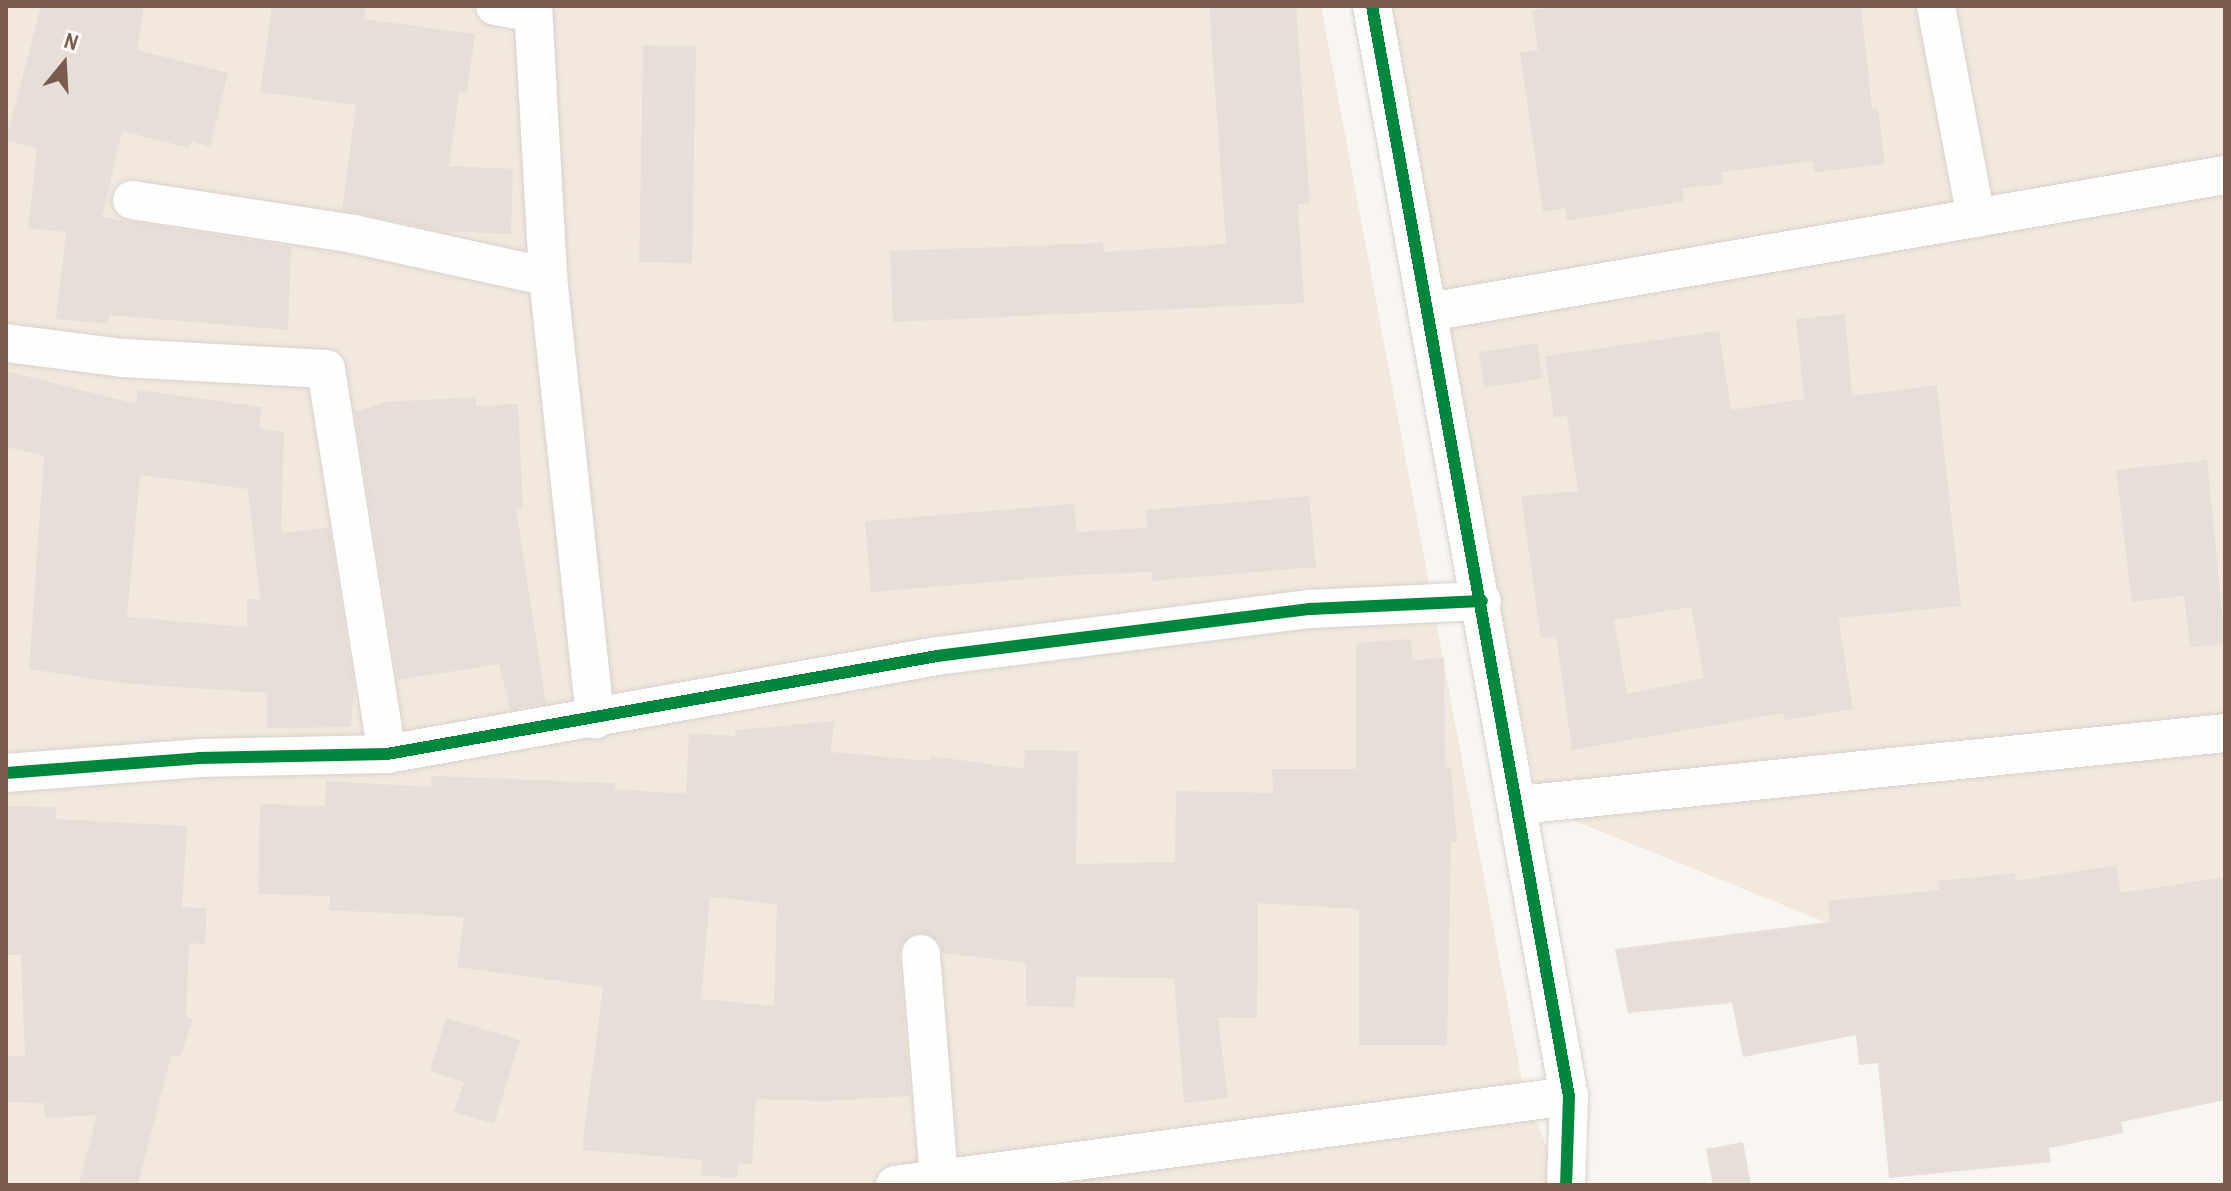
<!DOCTYPE html>
<style>
body{margin:0}
#map{position:relative;width:2231px;height:1191px;overflow:hidden;background:#f9f5f0;font-family:"Archivo Narrow",sans-serif}
div>[style]{position:absolute}
.residential>*{inset:0;background:#f2e8de}
.building>*{inset:0;background:#e6ded7;transform-origin:0 0}
.roads{filter:drop-shadow(0 0 2px #d7d1cb) drop-shadow(0 0 2px #d7d1cb)}
.minor>*{height:38px;margin:-19px;padding:0 19px;transform-origin:19px;border-radius:19px;background:#fefefd}
.cycleway>*{height:12px;margin:-6px;padding:0 6px;transform-origin:6px;border-radius:6px;background:#00873e}
span{translate:-50% -50%;white-space:nowrap;text-align:center;line-height:1.15;-webkit-text-stroke:7px #fffaf3;paint-order:stroke}
.frame{position:absolute;inset:0;border:8px solid #7a5c4d;pointer-events:none}
.north{position:absolute;left:24px;top:24px;width:80px;height:80px;-webkit-text-stroke:6px #fffaf3;paint-order:stroke;rotate:18deg;font-size:22px;font-weight:700;line-height:32px;text-align:center;color:#7a5c4d}
.north::after{content:'';display:block;margin:auto;width:28px;height:36px;background:#7a5c4d;clip-path:polygon(50% 0,100% 100%,50% 72%,0 100%)}
</style>
<div id="map">
<div class="residential">
<i style="clip-path:polygon(6px 6px,1321px 6px,1522px 1081px,1560px 1185px,6px 1185px)"></i>
<i style="clip-path:polygon(1374px 6px,2225px 6px,2225px 1083px,1540px 807px)"></i>
</div>
<div class="building">
<i style="clip-path:polygon(41px 6px,144px 6px,137px 50px,228px 73px,210px 147px,191px 141px,190px 148px,122px 131px,102px 217px,291px 247px,288px 330px,109px 315px,108px 324px,56px 319px,66px 232px,28px 228px,37px 148px,6px 140px)"></i>
<i style="clip-path:polygon(272px 6px,366px 6px,364px 19px,475px 34px,467px 93px,459px 92px,449px 166px,513px 169px,511px 234px,442px 231px,342px 210px,356px 105px,260px 92px)"></i>
<i style="clip-path:polygon(1209px 6px,1296px 6px,1310px 203px,1298px 204px,1304px 303px,893px 322px,890px 251px,1103px 243px,1104px 252px,1226px 244px)"></i>
<i style="clip-path:polygon(1560px 6px,1861px 6px,1872px 109px,1878px 108px,1885px 164px,1815px 172px,1813px 161px,1721px 172px,1723px 184px,1682px 188px,1684px 201px,1567px 221px,1565px 208px,1543px 212px,1520px 53px,1538px 50px,1532px 10px)"></i>
<i style="left:643px;top:45px;width:53px;height:217px;rotate:1deg"></i>
<i style="clip-path:polygon(evenodd,1845px 314px,1852px 396px,1937px 385px,1961px 606px,1838px 618px,1853px 709px,1785px 720px,1784px 713px,1572px 750px,1556px 636px,1541px 638px,1521px 496px,1578px 491px,1567px 416px,1554px 418px,1545px 356px,1719px 331px,1731px 410px,1804px 399px,1796px 319px,1845px 314px,1691px 607px,1704px 678px,1627px 694px,1614px 620px,1691px 607px)"></i>
<i style="left:1537px;top:343px;width:36px;height:59px;rotate:81deg"></i>
<i style="clip-path:polygon(evenodd,6px 371px,136px 404px,138px 390px,262px 407px,259px 428px,284px 432px,281px 533px,329px 528px,354px 687px,351px 727px,267px 728px,267px 693px,120px 683px,29px 669px,44px 456px,6px 447px,6px 371px,140px 475px,248px 489px,260px 599px,247px 599px,247px 627px,127px 617px,140px 475px)"></i>
<i style="clip-path:polygon(476px 397px,476px 406px,518px 404px,523px 508px,516px 509px,546px 703px,510px 710px,499px 664px,398px 680px,355px 412px,386px 402px)"></i>
<i style="clip-path:polygon(2207px 460px,2225px 644px,2190px 647px,2184px 596px,2132px 602px,2116px 470px)"></i>
<i style="clip-path:polygon(1309px 496px,1316px 567px,1152px 581px,1151px 572px,1073px 575px,871px 592px,865px 521px,1074px 504px,1077px 532px,1147px 528px,1146px 510px)"></i>
<i style="clip-path:polygon(evenodd,1411px 639px,1412px 660px,1444px 658px,1445px 767px,1451px 767px,1457px 842px,1451px 842px,1447px 1045px,1359px 1045px,1359px 909px,1258px 903px,1257px 1018px,1218px 1017px,1228px 1098px,1184px 1103px,1174px 978px,1076px 977px,1075px 1007px,1026px 1006px,1026px 963px,943px 953px,939px 941px,918px 932px,902px 944px,899px 956px,910px 1096px,826px 1101px,756px 1099px,752px 1164px,738px 1163px,737px 1178px,701px 1175px,702px 1160px,582px 1150px,603px 987px,457px 967px,464px 917px,329px 910px,330px 896px,258px 894px,260px 804px,325px 806px,326px 781px,432px 787px,431px 776px,615px 783px,615px 789px,686px 794px,689px 733px,735px 736px,736px 730px,835px 721px,830px 752px,931px 761px,931px 756px,1024px 769px,1025px 750px,1078px 751px,1076px 864px,1175px 862px,1176px 791px,1273px 793px,1272px 769px,1356px 769px,1356px 643px,1411px 639px,710px 897px,777px 904px,774px 1006px,701px 999px,710px 897px)"></i>
<i style="clip-path:polygon(6px 806px,56px 807px,56px 819px,187px 826px,182px 907px,207px 908px,205px 944px,189px 943px,186px 1017px,193px 1019px,180px 1057px,171px 1055px,138px 1185px,79px 1185px,97px 1115px,45px 1118px,44px 1103px,6px 1102px,6px 1056px,25px 1056px,21px 955px,6px 955px)"></i>
<i style="clip-path:polygon(2116px 865px,2121px 893px,2225px 877px,2225px 1100px,2121px 1122px,2123px 1133px,2049px 1148px,2051px 1162px,1889px 1178px,1878px 1063px,1859px 1065px,1856px 1035px,1743px 1057px,1732px 1003px,1628px 1013px,1615px 949px,1830px 922px,1828px 901px,1939px 890px,1938px 881px,2015px 873px,2016px 881px)"></i>
<i style="clip-path:polygon(446px 1018px,520px 1040px,494px 1124px,454px 1112px,464px 1082px,430px 1071px)"></i>
<i style="clip-path:polygon(1743px 1142px,1751px 1185px,1713px 1185px,1706px 1149px)"></i>
</div>
<div class="roads">
<div class="minor">
<i style="left:495px;top:6px;width:39px;rotate:10deg"></i>
<i style="left:533px;top:6px;width:271px;rotate:86.8deg"></i>
<i style="left:548px;top:277px;width:445px;rotate:83.9deg"></i>
<i style="left:1372px;top:6px;width:1108px;rotate:79.76deg"></i>
<i style="left:1569px;top:1096px;width:89px;rotate:91.9deg"></i>
<i style="left:1936px;top:6px;width:216px;rotate:79.3deg"></i>
<i style="left:132px;top:200px;width:224px;rotate:8.7deg"></i>
<i style="left:353px;top:234px;width:200px;rotate:12.4deg"></i>
<i style="left:1429px;top:312px;width:808px;rotate:-9.77deg"></i>
<i style="left:6px;top:343px;width:118px;rotate:7.3deg"></i>
<i style="left:123px;top:358px;width:203px;rotate:3.1deg"></i>
<i style="left:326px;top:369px;width:390px;rotate:81deg"></i>
<i style="left:6px;top:773px;width:194px;rotate:-4.4deg"></i>
<i style="left:199px;top:758px;width:188px;rotate:-1.2deg"></i>
<i style="left:387px;top:754px;width:559px;rotate:-10.1deg"></i>
<i style="left:937px;top:656px;width:376px;rotate:-7.2deg"></i>
<i style="left:1310px;top:609px;width:172px;rotate:-2.7deg"></i>
<i style="left:1519px;top:805px;width:710px;rotate:-5.82deg"></i>
<i style="left:921px;top:954px;width:223px;rotate:85.4deg"></i>
<i style="left:895px;top:1185px;width:680px;rotate:-7.52deg"></i>
</div>
</div>
<div class="cycleway">
<i style="left:1372px;top:6px;width:1108px;rotate:79.76deg"></i>
<i style="left:1569px;top:1096px;width:89px;rotate:91.9deg"></i>
<i style="left:6px;top:773px;width:194px;rotate:-4.4deg"></i>
<i style="left:199px;top:758px;width:188px;rotate:-1.2deg"></i>
<i style="left:387px;top:754px;width:559px;rotate:-10.1deg"></i>
<i style="left:937px;top:656px;width:376px;rotate:-7.2deg"></i>
<i style="left:1310px;top:609px;width:172px;rotate:-2.7deg"></i>
</div>
<div class="frame"></div>
<div class="north">N</div>
</div>
